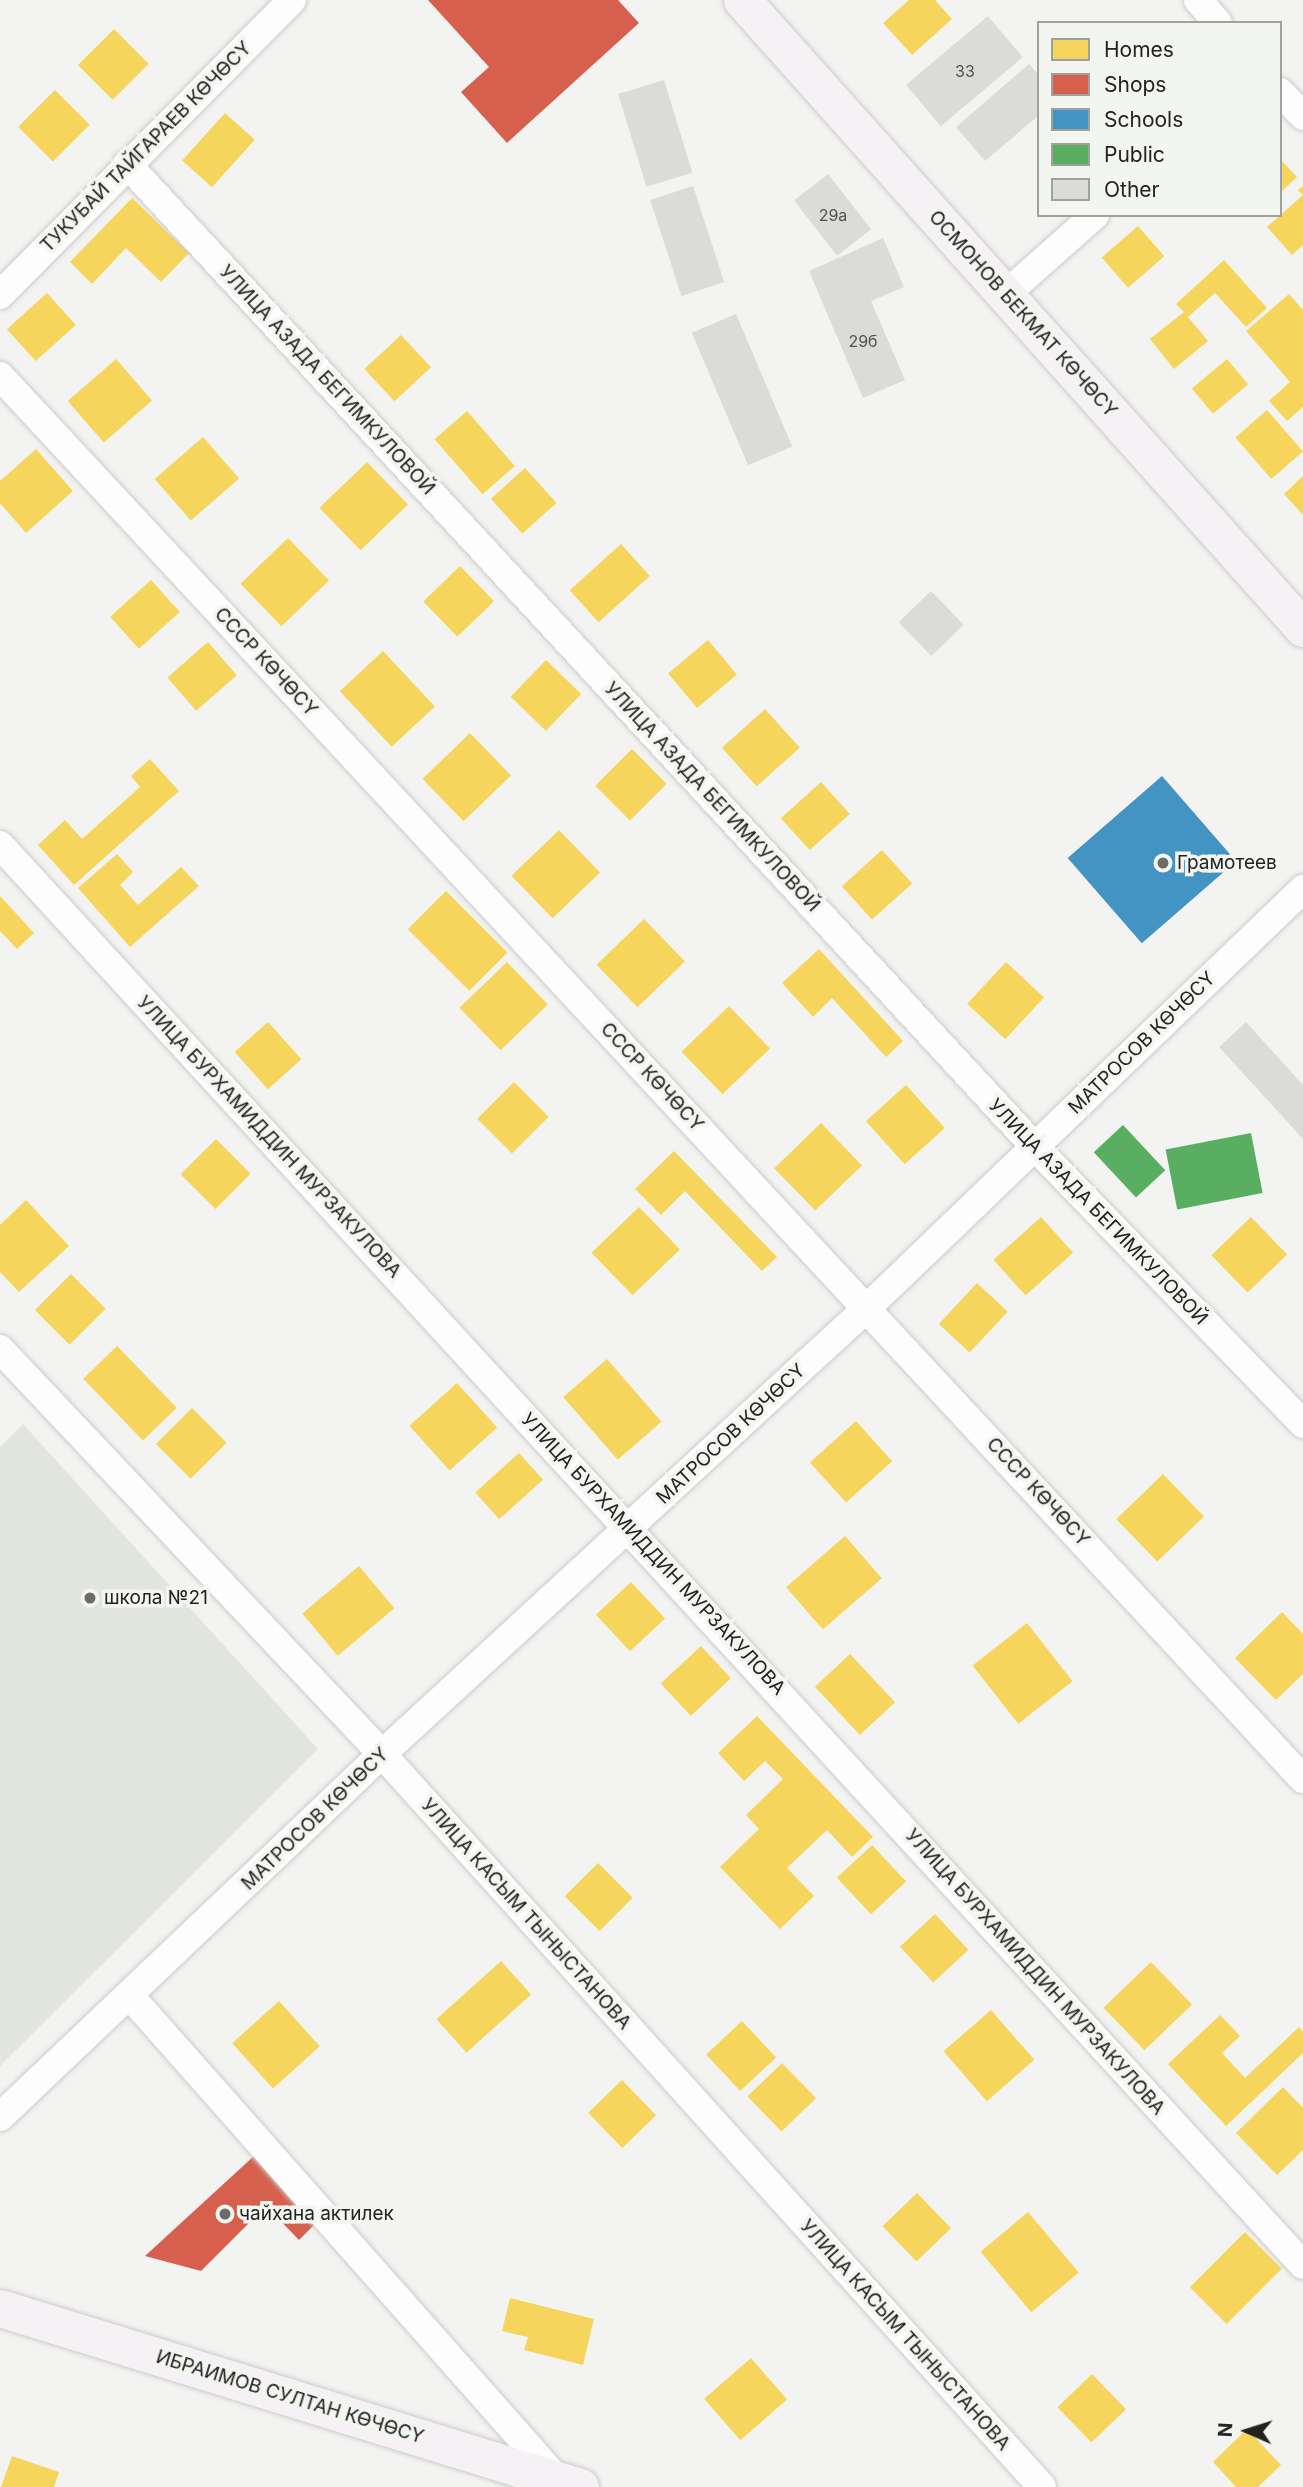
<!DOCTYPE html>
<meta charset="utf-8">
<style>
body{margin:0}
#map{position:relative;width:1303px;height:2487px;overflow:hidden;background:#f3f4f2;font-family:Inter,sans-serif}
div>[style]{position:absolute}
.built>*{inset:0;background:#e2e5de}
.homes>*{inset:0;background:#f6d55c;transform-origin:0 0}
.shops>*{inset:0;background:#d6604d}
.schools>*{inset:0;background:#4393c3;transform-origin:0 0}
.public>*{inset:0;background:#5aae61;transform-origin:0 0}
.building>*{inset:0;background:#dbdcda;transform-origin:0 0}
.roads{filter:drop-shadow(0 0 2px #cbcbca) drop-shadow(0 0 2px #cbcbca)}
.minor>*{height:28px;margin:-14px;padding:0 14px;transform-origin:14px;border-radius:14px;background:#fdfdfd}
.major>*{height:37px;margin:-18.5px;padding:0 18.5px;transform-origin:18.5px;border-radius:18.5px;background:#f6f1f4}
.dots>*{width:19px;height:19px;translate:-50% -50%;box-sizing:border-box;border:4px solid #f3f5f1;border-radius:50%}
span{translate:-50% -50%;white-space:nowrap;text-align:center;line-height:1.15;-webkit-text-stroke:7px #f3f5f1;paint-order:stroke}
.number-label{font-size:16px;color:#50504f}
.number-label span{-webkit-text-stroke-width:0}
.street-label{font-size:19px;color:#222221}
.poi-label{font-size:19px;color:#222221}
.left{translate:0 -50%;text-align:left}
.legend{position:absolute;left:1037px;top:21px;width:245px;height:196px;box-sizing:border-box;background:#f3f5f1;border:2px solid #9fa19e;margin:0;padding:9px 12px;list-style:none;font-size:21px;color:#222221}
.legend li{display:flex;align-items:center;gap:14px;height:35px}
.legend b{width:35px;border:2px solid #9fa19e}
.north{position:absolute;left:1212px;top:2396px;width:70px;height:70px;-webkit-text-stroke:5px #f3f5f1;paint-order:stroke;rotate:273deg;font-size:19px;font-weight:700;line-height:28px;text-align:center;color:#222221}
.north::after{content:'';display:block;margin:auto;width:24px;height:32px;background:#222221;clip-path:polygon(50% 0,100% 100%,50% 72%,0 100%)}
</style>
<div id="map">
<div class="built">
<i style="clip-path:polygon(23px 1424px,318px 1749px,0 2066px,0 1447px)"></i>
</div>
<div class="homes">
<i style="clip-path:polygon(909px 0,935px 0,952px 19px,912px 55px,883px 23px)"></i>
<i style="left:114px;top:29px;width:49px;height:51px;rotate:45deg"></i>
<i style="left:55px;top:90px;width:49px;height:52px;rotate:45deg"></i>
<i style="left:225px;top:113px;width:40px;height:64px;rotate:42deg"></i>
<i style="clip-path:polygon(1280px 159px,1297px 177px,1280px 193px)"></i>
<i style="clip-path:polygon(1303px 186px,1303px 245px,1292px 255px,1267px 227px,1303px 195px,1298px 190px)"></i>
<i style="clip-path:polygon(132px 198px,189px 253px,161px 282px,126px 248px,92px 284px,70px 262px)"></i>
<i style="left:1138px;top:226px;width:40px;height:48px;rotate:49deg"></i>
<i style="clip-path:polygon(1224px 260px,1267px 308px,1246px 327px,1215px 293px,1188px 317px,1208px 341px,1174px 369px,1150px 339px,1184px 312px,1176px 304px)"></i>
<i style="left:47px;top:293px;width:43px;height:54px;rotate:48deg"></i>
<i style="clip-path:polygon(1289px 294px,1303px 310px,1303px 407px,1287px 421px,1269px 401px,1290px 382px,1246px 331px)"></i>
<i style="left:401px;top:335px;width:44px;height:50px;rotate:47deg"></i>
<i style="left:116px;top:359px;width:55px;height:64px;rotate:49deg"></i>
<i style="left:1227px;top:359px;width:33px;height:46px;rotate:50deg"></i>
<i style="left:1267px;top:410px;width:55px;height:42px;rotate:49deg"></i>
<i style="left:467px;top:411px;width:73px;height:43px;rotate:49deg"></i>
<i style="left:203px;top:437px;width:55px;height:64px;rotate:49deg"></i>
<i style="clip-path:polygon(36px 449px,73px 491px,26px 533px,0 503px,0 481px)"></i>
<i style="left:367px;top:462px;width:59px;height:66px;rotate:46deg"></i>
<i style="left:525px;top:468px;width:47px;height:46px;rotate:48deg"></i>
<i style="clip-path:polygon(1303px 476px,1303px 515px,1284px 494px)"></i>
<i style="left:288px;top:538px;width:59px;height:66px;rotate:46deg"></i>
<i style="left:621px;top:544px;width:43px;height:69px;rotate:48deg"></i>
<i style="left:460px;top:566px;width:49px;height:51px;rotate:46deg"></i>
<i style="left:151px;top:580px;width:43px;height:55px;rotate:48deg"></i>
<i style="left:708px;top:640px;width:45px;height:52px;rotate:50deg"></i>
<i style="left:208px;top:642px;width:44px;height:54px;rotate:49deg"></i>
<i style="left:383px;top:651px;width:76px;height:59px;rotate:47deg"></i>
<i style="left:546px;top:660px;width:49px;height:51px;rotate:44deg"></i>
<i style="left:765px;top:709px;width:52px;height:58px;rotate:48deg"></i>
<i style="left:470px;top:733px;width:59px;height:66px;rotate:46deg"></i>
<i style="left:632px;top:749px;width:49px;height:52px;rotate:45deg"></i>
<i style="clip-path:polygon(150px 759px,179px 791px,74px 885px,38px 845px,65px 820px,82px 839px,140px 787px,131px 776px)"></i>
<i style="left:821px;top:782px;width:43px;height:54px;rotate:48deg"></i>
<i style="left:559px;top:830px;width:59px;height:66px;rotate:46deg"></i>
<i style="left:882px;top:850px;width:45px;height:54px;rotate:48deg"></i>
<i style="clip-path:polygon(117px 854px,133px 872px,120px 885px,138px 905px,181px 867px,199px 886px,130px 947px,78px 888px)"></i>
<i style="left:446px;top:891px;width:87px;height:54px;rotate:45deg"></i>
<i style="clip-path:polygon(0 896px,34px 933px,17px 949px,0 931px)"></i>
<i style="left:644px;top:919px;width:59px;height:66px;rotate:46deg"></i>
<i style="clip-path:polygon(819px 949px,903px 1041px,886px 1057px,832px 998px,813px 1017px,782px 983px)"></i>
<i style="left:507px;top:962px;width:59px;height:66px;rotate:46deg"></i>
<i style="left:1006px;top:962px;width:52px;height:57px;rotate:43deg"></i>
<i style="left:729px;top:1006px;width:59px;height:66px;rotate:46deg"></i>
<i style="left:268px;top:1022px;width:50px;height:45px;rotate:48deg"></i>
<i style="left:514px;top:1082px;width:49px;height:52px;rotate:45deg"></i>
<i style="left:906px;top:1085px;width:58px;height:54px;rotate:48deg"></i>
<i style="left:821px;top:1123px;width:59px;height:65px;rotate:46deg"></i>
<i style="left:216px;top:1139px;width:49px;height:50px;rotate:45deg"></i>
<i style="clip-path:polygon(674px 1151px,777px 1257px,762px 1271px,685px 1191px,661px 1215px,635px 1189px)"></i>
<i style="clip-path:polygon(26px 1200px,69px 1246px,19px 1292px,0 1272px,0 1225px)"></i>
<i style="left:639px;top:1207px;width:59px;height:66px;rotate:46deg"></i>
<i style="left:1041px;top:1217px;width:48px;height:64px;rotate:48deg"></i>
<i style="left:1251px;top:1217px;width:52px;height:55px;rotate:46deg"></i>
<i style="left:71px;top:1274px;width:49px;height:51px;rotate:45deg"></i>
<i style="left:977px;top:1283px;width:42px;height:56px;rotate:43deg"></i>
<i style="left:117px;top:1346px;width:86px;height:47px;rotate:46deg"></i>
<i style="left:607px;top:1359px;width:83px;height:58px;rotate:49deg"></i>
<i style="left:457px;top:1383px;width:60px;height:64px;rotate:48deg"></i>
<i style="left:192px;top:1408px;width:49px;height:51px;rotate:45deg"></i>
<i style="left:856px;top:1421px;width:54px;height:62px;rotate:48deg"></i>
<i style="left:519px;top:1453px;width:36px;height:59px;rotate:48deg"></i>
<i style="left:1163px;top:1474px;width:59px;height:65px;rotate:46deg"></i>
<i style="left:845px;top:1536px;width:56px;height:78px;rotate:49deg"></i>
<i style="left:359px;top:1566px;width:55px;height:74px;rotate:50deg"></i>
<i style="left:631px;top:1582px;width:50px;height:48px;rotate:47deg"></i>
<i style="clip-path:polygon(1282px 1612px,1303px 1634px,1303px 1674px,1276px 1700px,1235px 1658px)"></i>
<i style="left:1027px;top:1623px;width:74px;height:69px;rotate:52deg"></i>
<i style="left:701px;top:1646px;width:44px;height:55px;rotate:47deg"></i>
<i style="left:850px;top:1654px;width:66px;height:48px;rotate:47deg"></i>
<i style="clip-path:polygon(757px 1716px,873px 1837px,852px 1857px,827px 1830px,787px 1868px,814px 1896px,780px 1929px,720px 1867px,759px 1829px,746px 1815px,783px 1779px,765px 1761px,744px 1781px,718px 1753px)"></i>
<i style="left:872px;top:1845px;width:50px;height:48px;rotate:47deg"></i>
<i style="left:598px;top:1863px;width:49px;height:47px;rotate:45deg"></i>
<i style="left:935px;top:1914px;width:49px;height:48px;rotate:47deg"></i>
<i style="left:501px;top:1961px;width:45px;height:87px;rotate:48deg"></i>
<i style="left:1151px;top:1962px;width:59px;height:66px;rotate:46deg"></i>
<i style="left:279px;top:2001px;width:61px;height:63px;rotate:48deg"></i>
<i style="left:991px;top:2010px;width:66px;height:63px;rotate:49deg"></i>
<i style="clip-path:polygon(1220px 2015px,1240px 2036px,1222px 2053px,1245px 2078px,1299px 2027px,1303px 2032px,1303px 2053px,1226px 2126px,1168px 2064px)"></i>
<i style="left:742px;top:2021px;width:50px;height:49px;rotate:47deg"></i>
<i style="left:782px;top:2063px;width:49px;height:48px;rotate:46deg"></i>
<i style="left:622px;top:2080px;width:49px;height:47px;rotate:46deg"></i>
<i style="clip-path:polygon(1283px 2087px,1303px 2108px,1303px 2150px,1277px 2175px,1236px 2133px)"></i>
<i style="left:917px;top:2193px;width:49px;height:48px;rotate:46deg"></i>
<i style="left:1028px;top:2212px;width:79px;height:62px;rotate:50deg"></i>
<i style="left:1245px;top:2232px;width:52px;height:78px;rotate:45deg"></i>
<i style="clip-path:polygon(510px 2298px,594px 2319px,583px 2365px,524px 2350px,528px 2337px,502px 2331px)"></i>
<i style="left:751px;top:2358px;width:55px;height:62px;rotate:49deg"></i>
<i style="left:1092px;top:2374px;width:49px;height:48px;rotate:46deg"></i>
<i style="clip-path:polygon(1247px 2429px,1281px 2465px,1258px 2487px,1236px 2487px,1213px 2462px)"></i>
<i style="clip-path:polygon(12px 2456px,59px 2472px,54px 2487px,1px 2487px)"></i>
</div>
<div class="shops">
<i style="clip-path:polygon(428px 0,618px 0,639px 23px,507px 143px,461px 92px,489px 67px)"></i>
<i style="clip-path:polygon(254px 2156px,318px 2221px,299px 2240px,266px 2206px,201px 2271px,145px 2256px)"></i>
</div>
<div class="schools">
<i style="left:1162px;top:776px;width:113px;height:125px;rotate:49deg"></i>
</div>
<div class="public">
<i style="left:1123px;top:1125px;width:62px;height:40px;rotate:47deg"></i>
<i style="left:1251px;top:1133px;width:61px;height:87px;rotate:79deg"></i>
</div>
<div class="building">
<i style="left:988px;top:16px;width:54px;height:107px;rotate:50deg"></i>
<i style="clip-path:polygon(1029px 64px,1039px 75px,1039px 115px,985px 161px,956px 127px)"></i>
<i style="left:664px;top:80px;width:97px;height:48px;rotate:73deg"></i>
<i style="left:828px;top:174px;width:70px;height:43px;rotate:52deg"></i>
<i style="left:693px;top:186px;width:101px;height:45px;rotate:72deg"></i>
<i style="clip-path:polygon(883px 238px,904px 287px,871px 301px,905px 380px,863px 398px,809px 271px)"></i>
<i style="left:736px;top:314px;width:144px;height:48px;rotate:67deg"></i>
<i style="left:931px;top:591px;width:47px;height:45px;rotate:46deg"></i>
<i style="clip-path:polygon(1246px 1022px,1303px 1085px,1303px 1139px,1219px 1047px)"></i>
</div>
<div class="roads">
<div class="minor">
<i style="left:1198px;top:0;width:30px;rotate:49deg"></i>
<i style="left:1280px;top:92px;width:33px;rotate:46deg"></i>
<i style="left:127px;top:164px;width:1337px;rotate:47.27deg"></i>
<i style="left:1034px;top:1146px;width:387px;rotate:45.9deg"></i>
<i style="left:1006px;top:294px;width:119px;rotate:-41.6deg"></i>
<i style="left:0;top:295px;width:415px;rotate:-45.3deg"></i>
<i style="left:0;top:376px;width:1915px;rotate:47.12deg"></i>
<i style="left:0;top:845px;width:1927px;rotate:47.46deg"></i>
<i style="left:0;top:1349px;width:557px;rotate:46.67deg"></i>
<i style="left:382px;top:1754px;width:986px;rotate:48deg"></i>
<i style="left:130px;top:1996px;width:646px;rotate:48.51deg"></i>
<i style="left:0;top:2117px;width:527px;rotate:-43.54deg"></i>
<i style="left:382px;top:1754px;width:659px;rotate:-42.6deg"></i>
<i style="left:867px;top:1308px;width:605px;rotate:-43.86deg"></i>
</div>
<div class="major">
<i style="left:742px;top:0;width:842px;rotate:48.23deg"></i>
<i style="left:0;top:2308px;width:607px;rotate:17.15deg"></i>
</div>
</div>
<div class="dots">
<i style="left:1163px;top:863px;background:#6b6c6a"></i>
<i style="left:90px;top:1598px;background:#6b6c6a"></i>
<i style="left:225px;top:2214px;background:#6b6c6a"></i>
</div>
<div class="number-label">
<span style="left:965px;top:71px">33</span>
<span style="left:833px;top:215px">29а</span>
<span style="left:863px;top:341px">29б</span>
</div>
<div class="street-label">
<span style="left:146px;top:147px;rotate:-45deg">ТУКУБАЙ ТАЙГАРАЕВ КӨЧӨСҮ</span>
<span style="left:1023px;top:314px;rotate:48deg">ОСМОНОВ БЕКМАТ КӨЧӨСҮ</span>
<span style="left:327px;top:380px;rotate:47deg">УЛИЦА АЗАДА БЕГИМКУЛОВОЙ</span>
<span style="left:266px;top:662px;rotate:47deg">СССР КӨЧӨСҮ</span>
<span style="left:712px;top:797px;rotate:47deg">УЛИЦА АЗАДА БЕГИМКУЛОВОЙ</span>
<span style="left:1142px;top:1043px;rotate:-44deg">МАТРОСОВ КӨЧӨСҮ</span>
<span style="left:652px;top:1077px;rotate:47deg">СССР КӨЧӨСҮ</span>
<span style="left:269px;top:1137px;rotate:47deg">УЛИЦА БУРХАМИДДИН МУРЗАКУЛОВА</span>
<span style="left:1098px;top:1212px;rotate:46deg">УЛИЦА АЗАДА БЕГИМКУЛОВОЙ</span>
<span style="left:731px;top:1434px;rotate:-43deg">МАТРОСОВ КӨЧӨСҮ</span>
<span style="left:1038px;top:1492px;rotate:47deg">СССР КӨЧӨСҮ</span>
<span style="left:653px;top:1554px;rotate:47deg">УЛИЦА БУРХАМИДДИН МУРЗАКУЛОВА</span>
<span style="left:315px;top:1819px;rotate:-44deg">МАТРОСОВ КӨЧӨСҮ</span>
<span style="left:526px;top:1914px;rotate:48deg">УЛИЦА КАСЫМ ТЫНЫСТАНОВА</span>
<span style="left:1035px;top:1972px;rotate:48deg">УЛИЦА БУРХАМИДДИН МУРЗАКУЛОВА</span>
<span style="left:905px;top:2335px;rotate:48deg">УЛИЦА КАСЫМ ТЫНЫСТАНОВА</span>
<span style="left:290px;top:2397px;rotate:17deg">ИБРАИМОВ СУЛТАН КӨЧӨСҮ</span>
</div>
<div class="poi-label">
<span class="left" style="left:1177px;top:863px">Грамотеев</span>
<span class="left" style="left:104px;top:1598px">школа №21</span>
<span class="left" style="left:239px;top:2214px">чайхана актилек</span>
</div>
<ul class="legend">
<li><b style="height:19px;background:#f6d55c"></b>Homes</li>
<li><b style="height:19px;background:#d6604d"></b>Shops</li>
<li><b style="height:19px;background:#4393c3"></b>Schools</li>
<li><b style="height:19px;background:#5aae61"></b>Public</li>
<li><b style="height:19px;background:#dbdcda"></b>Other</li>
</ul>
<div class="north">N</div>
</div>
